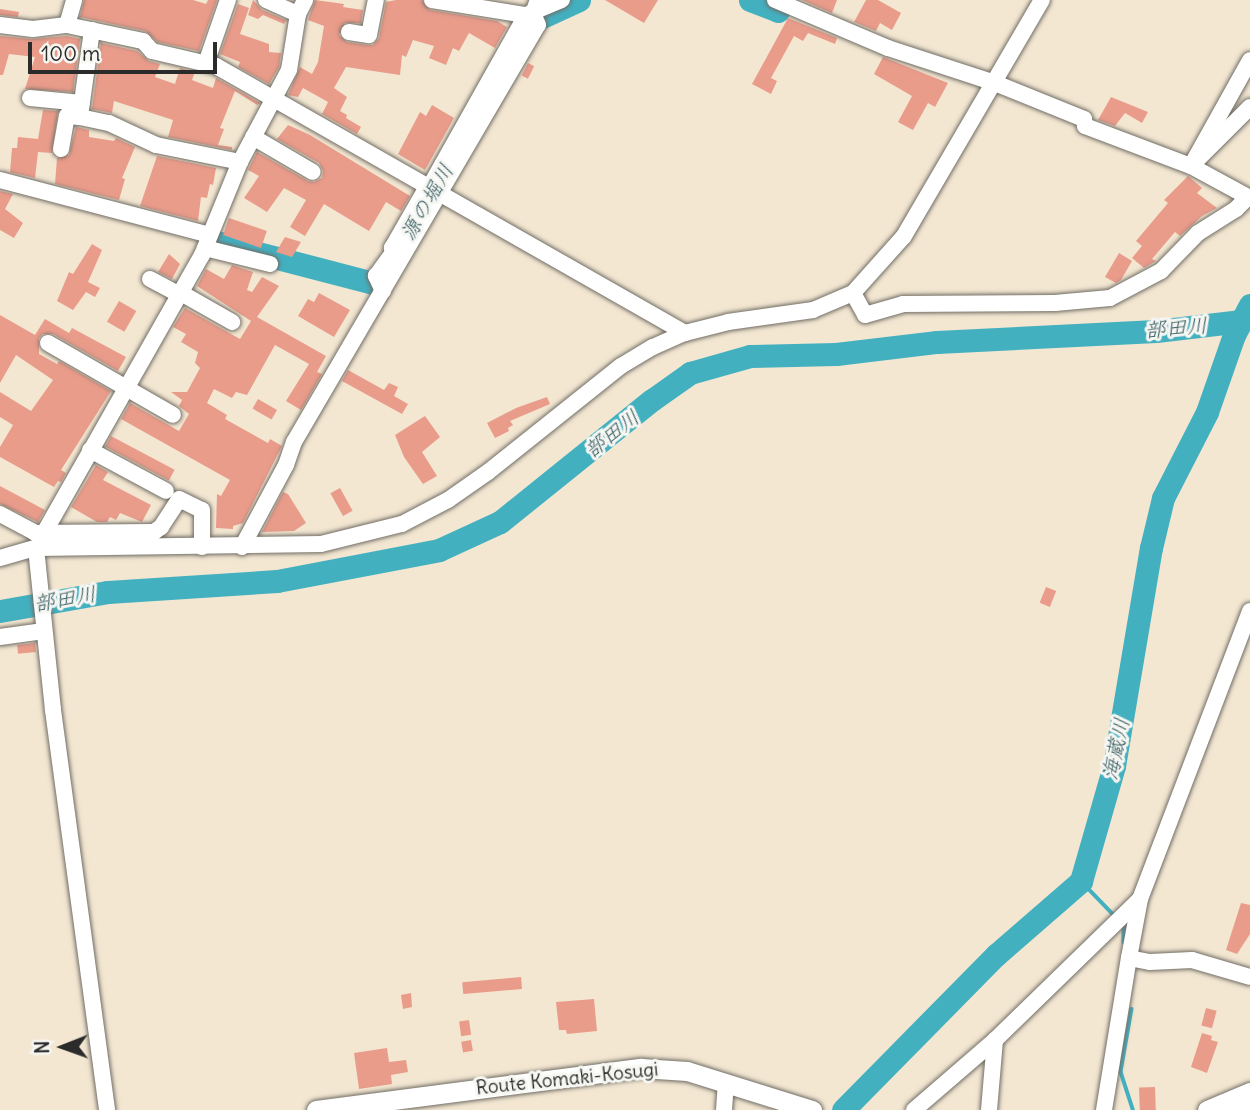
<!DOCTYPE html>
<meta charset="utf-8">
<style>
body{margin:0}
#map{position:relative;width:1250px;height:1110px;overflow:hidden;background:#f3e7d2;font-family:Delius,"Klee One",sans-serif}
div>[style]{position:absolute}
.stream>*{height:3.5px;margin:-1.75px;padding:0 1.75px;transform-origin:1.75px;border-radius:1.75px;background:#43b0c0}
.river>*{height:23px;margin:-11.5px;padding:0 11.5px;transform-origin:11.5px;border-radius:11.5px;background:#43b0c0}
.building>*{inset:0;background:#ea9c8b;transform-origin:0 0}
.roads{filter:drop-shadow(0 0 2px #716d65) drop-shadow(0 0 2px #716d65)}
.minor>*{height:16px;margin:-8px;padding:0 8px;transform-origin:8px;border-radius:8px;background:#fff}
.major>*{height:19px;margin:-9.5px;padding:0 9.5px;transform-origin:9.5px;border-radius:9.5px;background:#fff}
span{translate:-50% -50%;white-space:nowrap;text-align:center;line-height:1.15;-webkit-text-stroke:6px #f6f6f2;paint-order:stroke}
.street-label{font-size:19px;color:#2b2b2b}
.water-label{font-size:21px;color:#335a5f;font-style:italic}
.north{position:absolute;left:28px;top:1012px;width:70px;height:70px;-webkit-text-stroke:5px #f6f6f2;paint-order:stroke;rotate:269deg;font-size:19px;font-weight:700;line-height:28px;text-align:center;color:#2b2b2b}
.north::after{content:'';display:block;margin:auto;width:24px;height:32px;background:#2b2b2b;clip-path:polygon(50% 0,100% 100%,50% 72%,0 100%)}
.scale{position:absolute;left:28px;top:42px;width:189px;height:32px;box-sizing:border-box;border:4px solid #2b2b2b;border-top:0;padding-left:9px;font-size:21px;line-height:24px;white-space:nowrap;color:#2b2b2b;-webkit-text-stroke:5px #f6f6f2;paint-order:stroke}
</style>
<div id="map">
<div class="stream">
<i style="left:1081px;top:881px;width:45px;rotate:45.9deg"></i>
<i style="left:1124px;top:928px;width:14px;rotate:90deg"></i>
<i style="left:1132px;top:1009px;width:64px;rotate:99.9deg"></i>
<i style="left:1121px;top:1072px;width:40px;rotate:72deg"></i>
</div>
<div class="river">
<i style="left:750px;top:0;width:30px;rotate:21deg"></i>
<i style="left:778px;top:11px;width:13px;rotate:-58deg"></i>
<i style="left:521px;top:37px;width:16px;rotate:-60deg"></i>
<i style="left:529px;top:23px;width:55px;rotate:-24.7deg"></i>
<i style="left:216px;top:242px;width:162px;rotate:14.6deg"></i>
<i style="left:373px;top:283px;width:11px;rotate:-22deg"></i>
<i style="left:383px;top:279px;width:16px;rotate:-60deg"></i>
<i style="left:0;top:611px;width:110px;rotate:-10deg"></i>
<i style="left:108px;top:592px;width:169px;rotate:-3.7deg"></i>
<i style="left:277px;top:581px;width:165px;rotate:-10.8deg"></i>
<i style="left:439px;top:550px;width:67px;rotate:-24.7deg"></i>
<i style="left:500px;top:522px;width:195px;rotate:-38.8deg"></i>
<i style="left:652px;top:400px;width:47px;rotate:-35.4deg"></i>
<i style="left:690px;top:373px;width:62px;rotate:-15.8deg"></i>
<i style="left:750px;top:356px;width:86px;rotate:-1.3deg"></i>
<i style="left:836px;top:354px;width:102px;rotate:-6.8deg"></i>
<i style="left:937px;top:342px;width:219px;rotate:-2.9deg"></i>
<i style="left:1156px;top:331px;width:86px;rotate:-6.7deg"></i>
<i style="left:843px;top:1110px;width:218px;rotate:-45.4deg"></i>
<i style="left:996px;top:955px;width:113px;rotate:-41deg"></i>
<i style="left:1081px;top:881px;width:120px;rotate:-74deg"></i>
<i style="left:1114px;top:766px;width:221px;rotate:-80.4deg"></i>
<i style="left:1151px;top:548px;width:51px;rotate:-76.5deg"></i>
<i style="left:1163px;top:498px;width:97px;rotate:-62.9deg"></i>
<i style="left:1207px;top:412px;width:82px;rotate:-70.7deg"></i>
<i style="left:1234px;top:335px;width:34px;rotate:-62deg"></i>
</div>
<div class="building">
<i style="clip-path:polygon(84px 0,193px 0,206px 4px,208px 0,217px 0,199px 51px,158px 42px,145px 31px,80px 17px)"></i>
<i style="clip-path:polygon(253px 0,262px 10px,286px 20px,284px 24px,263px 15px,258px 19px,248px 15px)"></i>
<i style="clip-path:polygon(315px 0,344px 4px,343px 7px,363px 10px,361px 23px,345px 23px,339px 35px,347px 42px,367px 45px,373px 45px,379px 38px,386px 2px,396px 0,422px 0,430px 10px,497px 21px,507px 27px,495px 48px,469px 33px,459px 51px,453px 48px,446px 65px,429px 58px,434px 46px,413px 40px,406px 57px,402px 55px,400px 75px,346px 67px,334px 88px,347px 97px,340px 111px,347px 115px,346px 118px,361px 127px,357px 134px,322px 114px,328px 102px,303px 88px,298px 97px,288px 95px,300px 67px,312px 74px,318px 62px,324px 26px,308px 20px)"></i>
<i style="clip-path:polygon(605px 0,658px 0,644px 23px)"></i>
<i style="clip-path:polygon(802px 0,837px 0,832px 13px)"></i>
<i style="clip-path:polygon(866px 0,878px 0,901px 13px,892px 30px,880px 23px,876px 31px,854px 22px)"></i>
<i style="clip-path:polygon(238px 4px,249px 8px,240px 34px,269px 44px,269px 52px,281px 53px,279px 67px,269px 84px,238px 67px,240px 62px,220px 54px)"></i>
<i style="clip-path:polygon(0 9px,19px 12px,18px 17px,0 15px)"></i>
<i style="clip-path:polygon(788px 18px,837px 38px,835px 44px,808px 33px,803px 41px,794px 36px,771px 78px,777px 81px,771px 94px,752px 84px)"></i>
<i style="clip-path:polygon(0 36px,32px 39px,67px 36px,80px 39px,73px 92px,25px 89px,35px 57px,9px 54px,3px 75px,0 75px)"></i>
<i style="clip-path:polygon(101px 43px,137px 51px,149px 61px,160px 64px,155px 77px,175px 84px,180px 68px,195px 72px,192px 80px,213px 88px,216px 78px,260px 103px,257px 105px,235px 91px,220px 128px,224px 129px,218px 145px,232px 147px,232px 150px,168px 137px,173px 120px,114px 101px,112px 113px,92px 109px)"></i>
<i style="clip-path:polygon(883px 57px,948px 83px,935px 107px,928px 103px,913px 130px,898px 122px,912px 96px,874px 74px)"></i>
<i style="left:528px;top:63px;width:7px;height:14px;rotate:27deg"></i>
<i style="clip-path:polygon(1111px 97px,1148px 112px,1142px 123px,1125px 113px,1115px 126px,1098px 120px)"></i>
<i style="clip-path:polygon(432px 105px,454px 118px,425px 170px,398px 154px,420px 112px,426px 116px)"></i>
<i style="clip-path:polygon(43px 110px,58px 111px,52px 153px,38px 152px,35px 178px,10px 172px,12px 148px,17px 148px,18px 137px,38px 139px)"></i>
<i style="clip-path:polygon(288px 125px,310px 135px,410px 196px,401px 211px,386px 202px,369px 231px,324px 204px,305px 236px,290px 227px,306px 200px,284px 188px,267px 212px,244px 198px,259px 176px,248px 170px,257px 152px,308px 181px,314px 182px,322px 178px,323px 171px,319px 163px,277px 139px)"></i>
<i style="clip-path:polygon(76px 127px,89px 130px,89px 137px,114px 141px,116px 138px,135px 147px,122px 178px,125px 179px,119px 200px,55px 184px,57px 158px,69px 155px)"></i>
<i style="clip-path:polygon(157px 156px,216px 168px,213px 185px,210px 184px,207px 198px,201px 197px,198px 221px,140px 206px)"></i>
<i style="clip-path:polygon(1188px 176px,1202px 188px,1197px 193px,1217px 208px,1202px 216px,1180px 236px,1175px 232px,1152px 259px,1156px 261px,1144px 268px,1132px 258px,1142px 246px,1136px 241px,1168px 203px,1164px 200px)"></i>
<i style="clip-path:polygon(0 191px,13px 194px,5px 209px,23px 223px,14px 238px,0 230px)"></i>
<i style="left:229px;top:218px;width:40px;height:18px;rotate:19deg"></i>
<i style="clip-path:polygon(285px 237px,301px 242px,292px 257px,276px 252px)"></i>
<i style="clip-path:polygon(92px 244px,102px 250px,88px 282px,100px 288px,95px 297px,86px 292px,73px 310px,57px 301px,69px 272px,73px 274px)"></i>
<i style="clip-path:polygon(1119px 253px,1132px 261px,1121px 280px,1116px 283px,1105px 277px)"></i>
<i style="clip-path:polygon(169px 254px,180px 264px,172px 279px,158px 272px)"></i>
<i style="clip-path:polygon(232px 265px,253px 272px,247px 290px,252px 292px,262px 277px,279px 286px,257px 317px,326px 356px,317px 372px,322px 374px,301px 410px,286px 401px,309px 364px,275px 345px,247px 395px,236px 392px,232px 398px,214px 389px,207px 403px,227px 415px,225px 419px,268px 443px,270px 439px,282px 446px,243px 523px,233px 526px,233px 529px,216px 528px,217px 494px,221px 496px,230px 480px,121px 419px,130px 403px,179px 431px,189px 414px,179px 406px,182px 400px,171px 392px,187px 392px,200px 368px,195px 363px,198px 352px,181px 342px,186px 334px,173px 327px,185px 308px,240px 339px,251px 321px,197px 286px,206px 269px,224px 279px)"></i>
<i style="clip-path:polygon(319px 293px,350px 310px,334px 337px,298px 316px,308px 299px,314px 302px)"></i>
<i style="left:119px;top:301px;width:20px;height:24px;rotate:30deg"></i>
<i style="clip-path:polygon(0 315px,35px 335px,45px 319px,69px 333px,72px 328px,126px 357px,118px 371px,53px 334px,43px 334px,39px 338px,39px 354px,57px 364px,59px 361px,111px 391px,61px 470px,66px 473px,61px 482px,58px 481px,54px 487px,0 457px,0 447px,13px 425px,0 417px,0 392px,31px 411px,53px 380px,16px 355px,0 383px)"></i>
<i style="clip-path:polygon(348px 370px,384px 390px,389px 383px,398px 387px,394px 396px,408px 404px,402px 414px,342px 381px)"></i>
<i style="clip-path:polygon(547px 397px,550px 404px,510px 421px,513px 425px,508px 428px,509px 431px,495px 438px,487px 423px,516px 408px)"></i>
<i style="left:258px;top:399px;width:22px;height:11px;rotate:30deg"></i>
<i style="clip-path:polygon(425px 416px,440px 437px,422px 452px,437px 476px,423px 484px,404px 457px,395px 435px)"></i>
<i style="left:111px;top:436px;width:72px;height:12px;rotate:28deg"></i>
<i style="clip-path:polygon(96px 465px,108px 472px,103px 480px,151px 505px,142px 522px,120px 513px,116px 520px,110px 517px,107px 522px,97px 522px,71px 507px)"></i>
<i style="clip-path:polygon(0 486px,45px 510px,38px 522px,0 504px)"></i>
<i style="left:340px;top:488px;width:26px;height:11px;rotate:61deg"></i>
<i style="clip-path:polygon(283px 492px,288px 494px,306px 523px,294px 531px,262px 532px)"></i>
<i style="left:1046px;top:587px;width:11px;height:17px;rotate:22deg"></i>
<i style="left:35px;top:643px;width:9px;height:18px;rotate:84deg"></i>
<i style="clip-path:polygon(1241px 903px,1250px 905px,1250px 934px,1237px 954px,1226px 950px)"></i>
<i style="left:521px;top:977px;width:12px;height:59px;rotate:85deg"></i>
<i style="clip-path:polygon(411px 993px,412px 1007px,403px 1009px,401px 995px)"></i>
<i style="clip-path:polygon(594px 999px,597px 1031px,567px 1034px,566px 1030px,559px 1030px,556px 1002px)"></i>
<i style="left:1206px;top:1008px;width:11px;height:18px;rotate:15deg"></i>
<i style="left:469px;top:1020px;width:15px;height:10px;rotate:82deg"></i>
<i style="clip-path:polygon(1202px 1033px,1212px 1036px,1211px 1040px,1218px 1042px,1207px 1073px,1191px 1067px)"></i>
<i style="left:471px;top:1040px;width:11px;height:10px;rotate:80deg"></i>
<i style="clip-path:polygon(387px 1048px,389px 1062px,406px 1060px,408px 1072px,391px 1075px,392px 1084px,359px 1089px,354px 1053px)"></i>
<i style="left:1155px;top:1087px;width:23px;height:16px;rotate:88deg"></i>
</div>
<div class="roads">
<div class="minor">
<i style="left:266px;top:0;width:35px;rotate:24deg"></i>
<i style="left:432px;top:0;width:95px;rotate:9.1deg"></i>
<i style="left:526px;top:15px;width:39px;rotate:-23deg"></i>
<i style="left:775px;top:0;width:123px;rotate:23deg"></i>
<i style="left:888px;top:48px;width:113px;rotate:18.1deg"></i>
<i style="left:995px;top:83px;width:96px;rotate:22deg"></i>
<i style="left:1084px;top:119px;width:7px;rotate:82deg"></i>
<i style="left:1085px;top:126px;width:113px;rotate:20.7deg"></i>
<i style="left:1191px;top:166px;width:121px;rotate:-60.9deg"></i>
<i style="left:0;top:25px;width:33px;rotate:7deg"></i>
<i style="left:33px;top:29px;width:34px;rotate:-7deg"></i>
<i style="left:67px;top:25px;width:78px;rotate:11.9deg"></i>
<i style="left:143px;top:41px;width:13px;rotate:48deg"></i>
<i style="left:152px;top:51px;width:66px;rotate:13.2deg"></i>
<i style="left:216px;top:66px;width:540px;rotate:29.65deg"></i>
<i style="left:67px;top:25px;width:26px;rotate:-74deg"></i>
<i style="left:92px;top:30px;width:88px;rotate:97.9deg"></i>
<i style="left:80px;top:117px;width:30px;rotate:12deg"></i>
<i style="left:109px;top:123px;width:52px;rotate:25.1deg"></i>
<i style="left:156px;top:145px;width:86px;rotate:11.4deg"></i>
<i style="left:349px;top:32px;width:20px;rotate:9deg"></i>
<i style="left:369px;top:35px;width:36px;rotate:-79deg"></i>
<i style="left:206px;top:63px;width:67px;rotate:-70.8deg"></i>
<i style="left:30px;top:98px;width:52px;rotate:5.5deg"></i>
<i style="left:1250px;top:107px;width:83px;rotate:135deg"></i>
<i style="left:1191px;top:166px;width:67px;rotate:28.5deg"></i>
<i style="left:253px;top:137px;width:69px;rotate:30.3deg"></i>
<i style="left:61px;top:149px;width:34px;rotate:-80deg"></i>
<i style="left:67px;top:116px;width:13px;rotate:4deg"></i>
<i style="left:0;top:180px;width:217px;rotate:14.7deg"></i>
<i style="left:429px;top:188px;width:198px;rotate:-60.7deg"></i>
<i style="left:205px;top:248px;width:67px;rotate:13.8deg"></i>
<i style="left:150px;top:279px;width:34px;rotate:28deg"></i>
<i style="left:383px;top:291px;width:17px;rotate:-115deg"></i>
<i style="left:376px;top:276px;width:31px;rotate:-54deg"></i>
<i style="left:394px;top:251px;width:4px;rotate:-124deg"></i>
<i style="left:392px;top:248px;width:70px;rotate:-60.2deg"></i>
<i style="left:181px;top:293px;width:59px;rotate:29.6deg"></i>
<i style="left:853px;top:293px;width:25px;rotate:61deg"></i>
<i style="left:865px;top:315px;width:40px;rotate:-16deg"></i>
<i style="left:903px;top:304px;width:152px;rotate:-0.4deg"></i>
<i style="left:1055px;top:303px;width:55px;rotate:-5.2deg"></i>
<i style="left:1110px;top:298px;width:58px;rotate:-27.9deg"></i>
<i style="left:1161px;top:271px;width:53px;rotate:-45.8deg"></i>
<i style="left:1198px;top:233px;width:45px;rotate:-32.3deg"></i>
<i style="left:1236px;top:209px;width:17px;rotate:-45deg"></i>
<i style="left:48px;top:343px;width:144px;rotate:29.9deg"></i>
<i style="left:90px;top:450px;width:86px;rotate:28.3deg"></i>
<i style="left:0;top:514px;width:40px;rotate:28deg"></i>
<i style="left:35px;top:533px;width:119px;rotate:-0.5deg"></i>
<i style="left:154px;top:532px;width:9px;rotate:-36deg"></i>
<i style="left:161px;top:527px;width:33px;rotate:-57deg"></i>
<i style="left:179px;top:499px;width:25px;rotate:26deg"></i>
<i style="left:202px;top:510px;width:37px;rotate:90deg"></i>
<i style="left:44px;top:533px;width:320px;rotate:-60.4deg"></i>
<i style="left:202px;top:255px;width:100px;rotate:-67.8deg"></i>
<i style="left:240px;top:162px;width:104px;rotate:-62deg"></i>
<i style="left:289px;top:70px;width:57px;rotate:-80.9deg"></i>
<i style="left:298px;top:14px;width:16px;rotate:-63deg"></i>
<i style="left:242px;top:547px;width:93px;rotate:-61.8deg"></i>
<i style="left:286px;top:465px;width:24px;rotate:-71deg"></i>
<i style="left:294px;top:442px;width:483px;rotate:-59.7deg"></i>
<i style="left:538px;top:25px;width:13px;rotate:-113deg"></i>
<i style="left:533px;top:13px;width:14px;rotate:-69deg"></i>
<i style="left:36px;top:548px;width:163px;rotate:84deg"></i>
<i style="left:53px;top:710px;width:404px;rotate:82.3deg"></i>
<i style="left:0;top:558px;width:37px;rotate:-16deg"></i>
<i style="left:36px;top:548px;width:285px;rotate:-0.8deg"></i>
<i style="left:321px;top:544px;width:83px;rotate:-13.9deg"></i>
<i style="left:402px;top:524px;width:52px;rotate:-27.6deg"></i>
<i style="left:448px;top:500px;width:49px;rotate:-35deg"></i>
<i style="left:488px;top:472px;width:170px;rotate:-38.6deg"></i>
<i style="left:621px;top:366px;width:37px;rotate:-31deg"></i>
<i style="left:653px;top:347px;width:35px;rotate:-24deg"></i>
<i style="left:685px;top:333px;width:44px;rotate:-14.3deg"></i>
<i style="left:728px;top:322px;width:86px;rotate:-8deg"></i>
<i style="left:813px;top:310px;width:43px;rotate:-23deg"></i>
<i style="left:853px;top:293px;width:76px;rotate:-48.2deg"></i>
<i style="left:904px;top:236px;width:273px;rotate:-59.7deg"></i>
<i style="left:1250px;top:611px;width:308px;rotate:110.9deg"></i>
<i style="left:1140px;top:899px;width:60px;rotate:100.6deg"></i>
<i style="left:1129px;top:958px;width:21px;rotate:11deg"></i>
<i style="left:1150px;top:962px;width:42px;rotate:-2.7deg"></i>
<i style="left:1192px;top:960px;width:60px;rotate:16.3deg"></i>
<i style="left:0;top:637px;width:44px;rotate:-7.8deg"></i>
<i style="left:1226px;top:1102px;width:25px;rotate:16deg"></i>
<i style="left:724px;top:1110px;width:27px;rotate:-86deg"></i>
<i style="left:914px;top:1110px;width:107px;rotate:-40.8deg"></i>
<i style="left:995px;top:1040px;width:202px;rotate:-44.2deg"></i>
<i style="left:989px;top:1110px;width:70px;rotate:-85.1deg"></i>
<i style="left:1104px;top:1110px;width:154px;rotate:-80.7deg"></i>
</div>
<div class="major">
<i style="left:316px;top:1110px;width:328px;rotate:-7.4deg"></i>
<i style="left:641px;top:1068px;width:46px;rotate:3.7deg"></i>
<i style="left:687px;top:1071px;width:131px;rotate:17.3deg"></i>
<i style="left:1207px;top:1110px;width:47px;rotate:-22.7deg"></i>
</div>
</div>
<div class="street-label">
<span style="left:567px;top:1079px;rotate:-6deg">Route Komaki-Kosugi</span>
</div>
<div class="water-label">
<span style="left:427px;top:202px;rotate:-60deg">源の堀川</span>
<span style="left:1176px;top:328px;rotate:-5deg">部田川</span>
<span style="left:612px;top:434px;rotate:-38deg">部田川</span>
<span style="left:65px;top:599px;rotate:-10deg">部田川</span>
<span style="left:1116px;top:749px;rotate:-78deg">海蔵川</span>
</div>
<div class="north">N</div>
<div class="scale">100 m</div>
</div>
